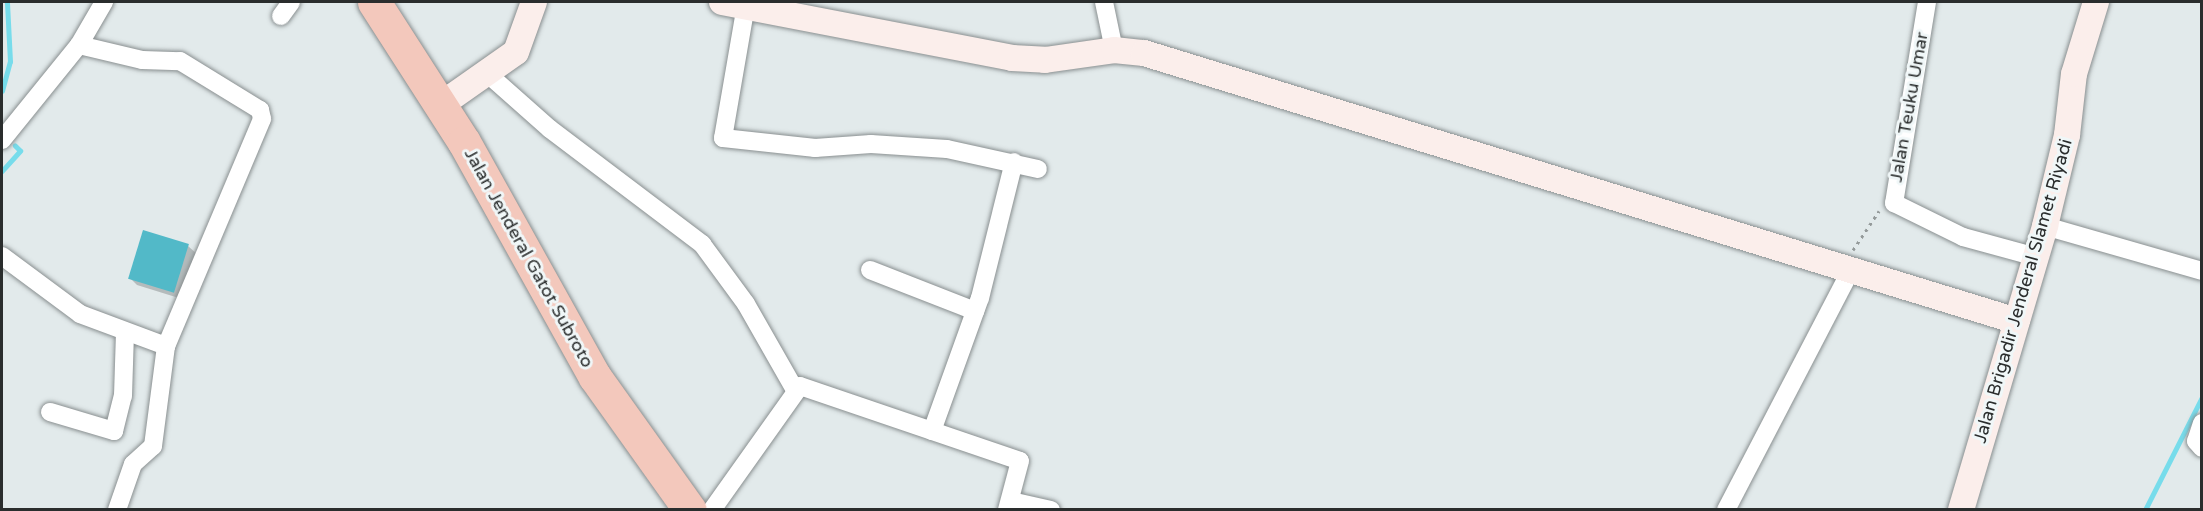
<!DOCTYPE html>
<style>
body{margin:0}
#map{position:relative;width:2203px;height:511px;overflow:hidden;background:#e2eaeb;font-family:"Varela Round",sans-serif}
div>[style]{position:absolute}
.shadow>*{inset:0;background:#0003}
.stream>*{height:4.5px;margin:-2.25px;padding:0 2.25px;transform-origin:2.25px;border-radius:2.25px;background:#77dceb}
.building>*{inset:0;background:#52b9c8;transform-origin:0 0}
.path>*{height:3px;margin-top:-1.5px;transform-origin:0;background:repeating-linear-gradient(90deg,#949a9a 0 3px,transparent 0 7.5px)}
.roads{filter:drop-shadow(0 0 2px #898f90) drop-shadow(0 0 2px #898f90)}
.street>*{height:18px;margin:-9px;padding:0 9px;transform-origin:9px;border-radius:9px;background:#fff}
.secondary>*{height:26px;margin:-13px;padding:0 13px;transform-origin:13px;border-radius:13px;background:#fbeeeb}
.highway>*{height:33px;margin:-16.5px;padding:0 16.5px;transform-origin:16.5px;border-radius:16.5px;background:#f3c8bc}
span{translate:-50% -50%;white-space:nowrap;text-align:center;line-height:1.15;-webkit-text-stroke:6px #f0f7f8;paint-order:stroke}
.street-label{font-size:18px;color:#2a2d2d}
.frame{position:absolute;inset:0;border:3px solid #2a2d2d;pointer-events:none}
</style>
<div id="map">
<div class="shadow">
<i style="clip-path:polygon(188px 246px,197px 254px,182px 299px,137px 285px,129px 277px)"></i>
</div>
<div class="stream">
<i style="left:2px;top:91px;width:30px;rotate:-75deg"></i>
<i style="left:10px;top:62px;width:60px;rotate:-92.9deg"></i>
<i style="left:2px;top:171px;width:27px;rotate:-48deg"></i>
<i style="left:20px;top:151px;width:7px;rotate:-135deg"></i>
<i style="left:2145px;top:510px;width:127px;rotate:-63.2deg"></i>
</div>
<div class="building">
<i style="left:143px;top:230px;width:48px;height:51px;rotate:17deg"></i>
</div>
<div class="path">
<i style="left:1853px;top:250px;width:47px;rotate:-56.3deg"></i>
</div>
<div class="roads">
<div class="street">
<i style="left:1104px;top:2px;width:49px;rotate:78.2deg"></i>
<i style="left:1927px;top:2px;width:204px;rotate:99.3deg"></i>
<i style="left:1894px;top:203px;width:77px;rotate:26.2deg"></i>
<i style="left:1963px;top:237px;width:76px;rotate:15.3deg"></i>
<i style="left:746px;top:5px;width:135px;rotate:99.8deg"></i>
<i style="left:723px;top:138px;width:93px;rotate:6.2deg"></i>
<i style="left:815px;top:148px;width:56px;rotate:-4.1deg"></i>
<i style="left:871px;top:144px;width:76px;rotate:3.8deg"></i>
<i style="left:947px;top:149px;width:93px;rotate:12.4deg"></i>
<i style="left:281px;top:16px;width:17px;rotate:-54deg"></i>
<i style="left:79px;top:45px;width:65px;rotate:13.4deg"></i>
<i style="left:142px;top:60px;width:38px;rotate:2deg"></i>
<i style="left:180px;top:61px;width:94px;rotate:31.5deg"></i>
<i style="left:260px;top:110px;width:9px;rotate:77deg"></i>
<i style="left:262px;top:119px;width:246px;rotate:112.9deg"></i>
<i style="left:166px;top:346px;width:101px;rotate:97.4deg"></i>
<i style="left:153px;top:446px;width:27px;rotate:138deg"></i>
<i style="left:133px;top:464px;width:49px;rotate:109.2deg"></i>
<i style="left:489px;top:75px;width:81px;rotate:41.5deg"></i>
<i style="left:550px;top:129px;width:191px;rotate:37.1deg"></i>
<i style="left:702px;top:244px;width:74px;rotate:53.7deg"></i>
<i style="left:746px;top:304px;width:99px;rotate:60.3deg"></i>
<i style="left:2px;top:140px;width:122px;rotate:-51deg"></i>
<i style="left:79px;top:45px;width:50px;rotate:-59.8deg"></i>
<i style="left:2045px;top:226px;width:163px;rotate:16deg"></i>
<i style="left:2px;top:256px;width:97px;rotate:36.6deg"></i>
<i style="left:80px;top:314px;width:92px;rotate:20.4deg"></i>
<i style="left:870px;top:270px;width:113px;rotate:21.3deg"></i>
<i style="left:50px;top:412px;width:67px;rotate:16.5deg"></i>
<i style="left:114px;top:431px;width:36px;rotate:-76deg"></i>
<i style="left:123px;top:396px;width:63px;rotate:-88.2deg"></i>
<i style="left:2202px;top:423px;width:19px;rotate:108deg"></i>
<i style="left:2196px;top:441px;width:9px;rotate:49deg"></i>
<i style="left:932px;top:431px;width:141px;rotate:-70.2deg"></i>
<i style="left:980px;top:298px;width:140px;rotate:-76deg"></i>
<i style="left:1011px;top:501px;width:41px;rotate:12.7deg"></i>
<i style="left:712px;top:510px;width:152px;rotate:-54.6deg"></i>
<i style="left:800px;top:386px;width:232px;rotate:18.8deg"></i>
<i style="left:1020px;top:461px;width:51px;rotate:104.9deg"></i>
<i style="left:1726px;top:510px;width:271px;rotate:-62.5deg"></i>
</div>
<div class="secondary">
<i style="left:722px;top:2px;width:295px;rotate:10.9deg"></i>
<i style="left:1012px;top:58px;width:33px;rotate:3deg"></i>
<i style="left:1045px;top:60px;width:70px;rotate:-8.2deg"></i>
<i style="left:1114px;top:50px;width:30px;rotate:6deg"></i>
<i style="left:1144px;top:53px;width:913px;rotate:17.07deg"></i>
<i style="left:442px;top:104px;width:90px;rotate:-35.1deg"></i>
<i style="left:516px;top:52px;width:53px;rotate:-70.2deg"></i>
<i style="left:1961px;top:510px;width:296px;rotate:-73.5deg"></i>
<i style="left:2045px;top:226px;width:94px;rotate:-76.4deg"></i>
<i style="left:2067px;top:135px;width:61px;rotate:-83.5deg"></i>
<i style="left:2074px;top:74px;width:75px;rotate:-73deg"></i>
</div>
<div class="highway">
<i style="left:374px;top:2px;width:166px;rotate:57.3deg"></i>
<i style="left:464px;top:142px;width:269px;rotate:60.9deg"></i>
<i style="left:595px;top:377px;width:163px;rotate:54.5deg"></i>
</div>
</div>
<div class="street-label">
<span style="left:1909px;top:107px;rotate:-80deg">Jalan Teuku Umar</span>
<span style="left:529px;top:258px;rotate:61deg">Jalan Jenderal Gatot Subroto</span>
<span style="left:2023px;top:291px;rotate:-74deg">Jalan Brigadir Jenderal Slamet Riyadi</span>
</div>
<div class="frame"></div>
</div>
